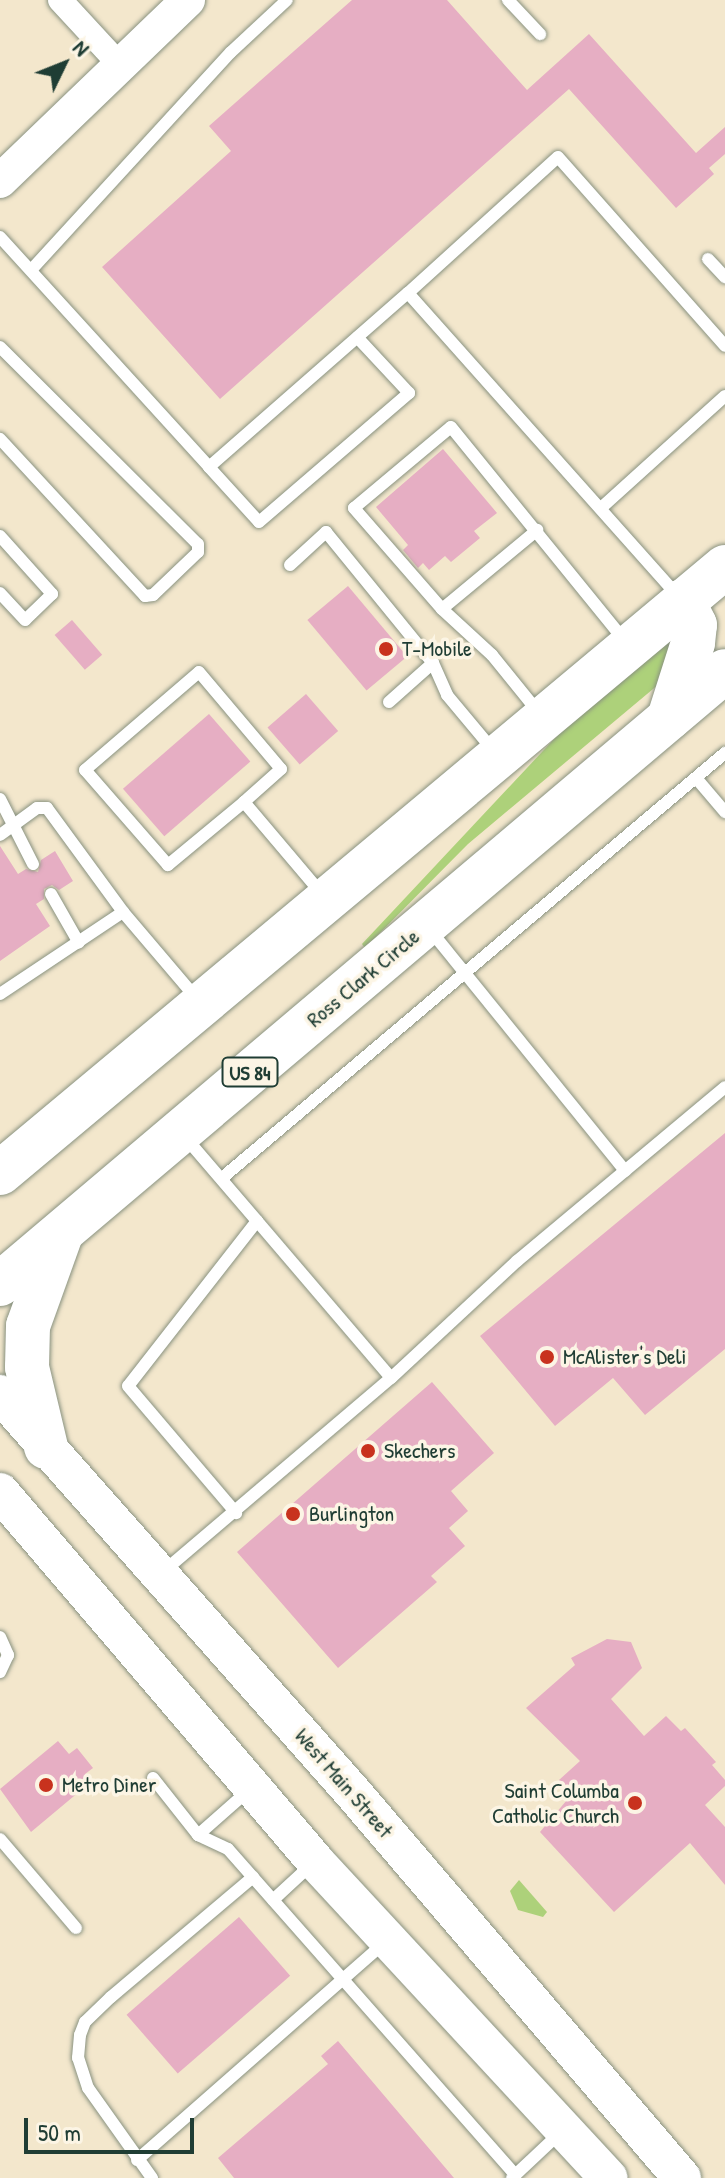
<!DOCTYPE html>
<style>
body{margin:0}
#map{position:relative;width:725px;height:2178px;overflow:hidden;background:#f3e7cc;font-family:"Patrick Hand",sans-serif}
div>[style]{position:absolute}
.green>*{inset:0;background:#add17a}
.building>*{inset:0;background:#e6aec3;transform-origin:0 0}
.roads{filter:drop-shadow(0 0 2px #899280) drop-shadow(0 0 2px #899280)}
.lane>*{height:12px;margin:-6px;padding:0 6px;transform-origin:6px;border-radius:6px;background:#fff}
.street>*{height:24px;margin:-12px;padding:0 12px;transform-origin:12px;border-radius:12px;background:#fff}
.secondary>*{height:34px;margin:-17px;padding:0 17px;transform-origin:17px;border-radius:17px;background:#fff}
.primary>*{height:38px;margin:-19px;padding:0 19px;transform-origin:19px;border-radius:19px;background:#fff}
.highway>*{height:44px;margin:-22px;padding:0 22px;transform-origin:22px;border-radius:22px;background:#fff}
.dots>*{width:22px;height:22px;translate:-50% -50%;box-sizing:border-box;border:4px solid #fcf5e5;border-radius:50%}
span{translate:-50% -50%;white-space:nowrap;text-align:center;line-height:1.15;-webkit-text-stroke:7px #fcf5e5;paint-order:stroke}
.shield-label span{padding:2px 6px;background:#fcf5e5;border:2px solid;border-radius:6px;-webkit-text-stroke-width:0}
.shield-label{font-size:20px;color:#1f3d34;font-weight:700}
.poi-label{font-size:22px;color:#1f3d34}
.left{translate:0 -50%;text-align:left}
.right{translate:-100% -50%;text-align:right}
.street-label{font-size:22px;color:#1f3d34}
.north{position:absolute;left:24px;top:24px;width:80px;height:80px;-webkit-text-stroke:6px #fcf5e5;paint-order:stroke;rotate:47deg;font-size:22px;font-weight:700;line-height:32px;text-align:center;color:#1f3d34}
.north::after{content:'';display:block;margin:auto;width:28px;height:36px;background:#1f3d34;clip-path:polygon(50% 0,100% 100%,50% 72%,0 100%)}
.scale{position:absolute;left:24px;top:2118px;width:170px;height:36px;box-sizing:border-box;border:4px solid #1f3d34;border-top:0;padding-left:10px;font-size:24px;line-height:28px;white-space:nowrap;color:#1f3d34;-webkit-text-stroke:6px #fcf5e5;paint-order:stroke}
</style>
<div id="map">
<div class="green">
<i style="clip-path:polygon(668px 639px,677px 655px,659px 684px,468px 844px,365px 948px,362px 944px,571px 721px)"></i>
<i style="clip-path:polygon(519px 1880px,547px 1912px,543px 1917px,518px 1910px,510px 1891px)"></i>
</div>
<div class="building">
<i style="clip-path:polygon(352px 0,447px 0,527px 90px,589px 34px,696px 153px,725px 127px,725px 154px,709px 168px,714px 174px,676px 208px,569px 89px,220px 399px,102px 267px,231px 151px,209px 126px)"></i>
<i style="clip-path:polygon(443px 449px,497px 513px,474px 531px,480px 538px,451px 562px,445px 556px,429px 570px,423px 563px,418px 568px,403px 550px,408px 545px,376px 507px)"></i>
<i style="left:348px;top:586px;width:92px;height:53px;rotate:50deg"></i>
<i style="left:72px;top:620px;width:46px;height:23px;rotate:49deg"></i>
<i style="left:306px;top:694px;width:49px;height:51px;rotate:49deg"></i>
<i style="left:209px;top:714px;width:63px;height:114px;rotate:49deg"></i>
<i style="clip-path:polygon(0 846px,18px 874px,26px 869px,38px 872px,41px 860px,55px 851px,73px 881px,59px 890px,52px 885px,44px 889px,44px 899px,36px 904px,50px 926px,0 961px)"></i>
<i style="clip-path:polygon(725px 1133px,725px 1349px,645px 1415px,613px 1378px,555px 1426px,480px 1336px)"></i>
<i style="clip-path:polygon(432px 1382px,494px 1453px,451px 1491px,468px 1511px,449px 1528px,465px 1546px,431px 1576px,437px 1582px,338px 1668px,237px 1552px)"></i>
<i style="clip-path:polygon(607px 1639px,631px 1642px,642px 1668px,611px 1699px,644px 1736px,666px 1716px,681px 1731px,685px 1728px,716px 1762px,712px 1765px,725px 1780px,725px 1786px,705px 1805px,725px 1827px,725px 1885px,690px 1843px,614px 1912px,540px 1832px,572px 1794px,559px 1780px,580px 1761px,526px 1708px,575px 1665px,571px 1658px)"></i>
<i style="clip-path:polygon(58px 1741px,69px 1754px,77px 1748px,93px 1768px,85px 1774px,92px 1781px,31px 1832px,0 1789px)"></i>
<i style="left:239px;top:1917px;width:78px;height:149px;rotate:49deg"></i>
<i style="clip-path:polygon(338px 2041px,454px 2178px,234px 2178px,218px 2158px,328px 2064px,321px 2056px)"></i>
</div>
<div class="roads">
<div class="lane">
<i style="left:508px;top:0;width:47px;rotate:46.7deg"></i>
<i style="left:0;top:237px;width:311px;rotate:47.7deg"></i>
<i style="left:209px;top:467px;width:264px;rotate:-41.2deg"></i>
<i style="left:408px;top:293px;width:406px;rotate:48.3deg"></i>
<i style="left:708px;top:259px;width:25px;rotate:47deg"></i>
<i style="left:32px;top:269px;width:294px;rotate:-47.5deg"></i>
<i style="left:231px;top:52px;width:76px;rotate:-42.9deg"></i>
<i style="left:408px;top:293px;width:202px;rotate:-42.2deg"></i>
<i style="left:558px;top:157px;width:252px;rotate:48.5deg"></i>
<i style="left:0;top:347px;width:279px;rotate:44.9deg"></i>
<i style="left:198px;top:544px;width:8px;rotate:90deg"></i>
<i style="left:198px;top:552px;width:62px;rotate:136.3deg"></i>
<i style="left:153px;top:595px;width:8px;rotate:173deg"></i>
<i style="left:145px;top:596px;width:214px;rotate:-132.7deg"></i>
<i style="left:209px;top:467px;width:74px;rotate:47.7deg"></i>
<i style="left:259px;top:522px;width:198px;rotate:-40.7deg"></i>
<i style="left:409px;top:393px;width:76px;rotate:-132.9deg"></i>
<i style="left:601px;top:508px;width:167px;rotate:-42.1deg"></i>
<i style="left:0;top:536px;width:78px;rotate:48.1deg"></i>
<i style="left:52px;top:594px;width:37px;rotate:136deg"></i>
<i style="left:25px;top:620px;width:37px;rotate:-133deg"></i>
<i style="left:290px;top:565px;width:49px;rotate:-42.5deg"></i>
<i style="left:326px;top:532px;width:169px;rotate:50.8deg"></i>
<i style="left:433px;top:663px;width:35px;rotate:66deg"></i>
<i style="left:447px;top:695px;width:72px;rotate:50.1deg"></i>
<i style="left:442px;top:609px;width:124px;rotate:-39.7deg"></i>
<i style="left:389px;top:702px;width:59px;rotate:-41.6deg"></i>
<i style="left:539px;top:713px;width:75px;rotate:-129deg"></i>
<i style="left:492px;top:655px;width:68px;rotate:-137.4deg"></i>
<i style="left:442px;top:609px;width:134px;rotate:-131.1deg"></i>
<i style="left:354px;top:508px;width:126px;rotate:-39.9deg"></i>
<i style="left:451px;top:427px;width:274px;rotate:50.9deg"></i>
<i style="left:696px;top:778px;width:45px;rotate:49.5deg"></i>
<i style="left:0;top:799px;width:73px;rotate:63.1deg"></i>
<i style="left:244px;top:802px;width:99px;rotate:140.3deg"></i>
<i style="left:168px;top:865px;width:126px;rotate:-131.1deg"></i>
<i style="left:85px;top:770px;width:150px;rotate:-40.7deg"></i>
<i style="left:199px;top:672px;width:127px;rotate:49.8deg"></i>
<i style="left:281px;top:769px;width:50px;rotate:138.3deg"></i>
<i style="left:244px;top:802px;width:121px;rotate:49.7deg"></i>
<i style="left:0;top:835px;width:46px;rotate:-36.1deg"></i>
<i style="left:37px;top:808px;width:10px"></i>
<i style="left:47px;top:808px;width:129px;rotate:53.8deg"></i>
<i style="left:51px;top:894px;width:56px;rotate:60.3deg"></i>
<i style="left:430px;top:930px;width:310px;rotate:51deg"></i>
<i style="left:0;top:994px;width:148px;rotate:-33.7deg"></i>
<i style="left:123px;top:912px;width:114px;rotate:49.6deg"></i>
<i style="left:185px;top:1137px;width:111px;rotate:49.4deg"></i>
<i style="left:257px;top:1221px;width:209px;rotate:128deg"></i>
<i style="left:128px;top:1386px;width:167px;rotate:49.6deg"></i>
<i style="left:222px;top:1178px;width:659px;rotate:-40.2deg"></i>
<i style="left:257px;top:1221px;width:206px;rotate:49.5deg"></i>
<i style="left:164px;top:1571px;width:298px;rotate:-40.4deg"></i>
<i style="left:391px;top:1378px;width:172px;rotate:-42.9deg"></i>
<i style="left:517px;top:1261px;width:271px;rotate:-39.9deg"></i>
<i style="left:0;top:1637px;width:20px;rotate:66deg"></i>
<i style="left:8px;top:1655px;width:19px;rotate:115deg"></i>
<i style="left:153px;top:1778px;width:73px;rotate:51.7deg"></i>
<i style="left:198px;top:1835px;width:33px;rotate:25deg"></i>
<i style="left:228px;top:1849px;width:434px;rotate:48.6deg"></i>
<i style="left:198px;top:1835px;width:68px;rotate:-41.4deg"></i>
<i style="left:0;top:1839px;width:117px;rotate:49.5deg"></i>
<i style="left:273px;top:1900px;width:54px;rotate:-42.8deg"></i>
<i style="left:137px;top:2160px;width:330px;rotate:-41.3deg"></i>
<i style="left:152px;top:2178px;width:110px;rotate:-125.4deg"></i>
<i style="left:88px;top:2088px;width:32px;rotate:-108deg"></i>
<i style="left:78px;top:2058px;width:23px;rotate:-85deg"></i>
<i style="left:80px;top:2035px;width:14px;rotate:-69deg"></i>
<i style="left:85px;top:2022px;width:36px;rotate:-44deg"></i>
<i style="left:111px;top:1997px;width:186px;rotate:-40.2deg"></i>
<i style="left:512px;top:2178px;width:69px;rotate:-43.2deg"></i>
</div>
<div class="street">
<i style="left:60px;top:0;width:88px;rotate:47.3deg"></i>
</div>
<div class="secondary">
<i style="left:0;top:181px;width:261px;rotate:-43.9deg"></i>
</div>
<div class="primary">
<i style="left:0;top:1394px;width:534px;rotate:48.49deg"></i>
<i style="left:354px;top:1794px;width:505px;rotate:49.5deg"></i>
<i style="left:0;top:1492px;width:485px;rotate:49.5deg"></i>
<i style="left:315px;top:1861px;width:432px;rotate:47.2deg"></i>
</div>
<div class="highway">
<i style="left:669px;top:718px;width:79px;rotate:-72.3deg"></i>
<i style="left:693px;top:643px;width:18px;rotate:-84deg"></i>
<i style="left:695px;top:625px;width:27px;rotate:-117deg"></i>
<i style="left:0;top:1173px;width:945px;rotate:-39.89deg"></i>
<i style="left:0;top:1284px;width:949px;rotate:-40.22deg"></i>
<i style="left:46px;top:1447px;width:82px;rotate:-103.4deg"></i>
<i style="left:27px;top:1367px;width:41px;rotate:-88.6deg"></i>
<i style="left:28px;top:1326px;width:95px;rotate:-70.2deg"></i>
</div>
</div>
<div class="dots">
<i style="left:386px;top:649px;background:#c8321e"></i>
<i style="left:547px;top:1357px;background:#c8321e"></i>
<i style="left:368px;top:1451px;background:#c8321e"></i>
<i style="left:293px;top:1514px;background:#c8321e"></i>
<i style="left:46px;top:1785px;background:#c8321e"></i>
<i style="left:635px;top:1803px;background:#c8321e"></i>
</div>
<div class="shield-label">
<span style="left:250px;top:1072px">US 84</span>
</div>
<div class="poi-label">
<span class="left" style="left:402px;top:649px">T-Mobile</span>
<span class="left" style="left:563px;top:1357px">McAlister's Deli</span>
<span class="left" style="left:384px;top:1451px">Skechers</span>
<span class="left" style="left:309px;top:1514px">Burlington</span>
<span class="left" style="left:62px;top:1785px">Metro Diner</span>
<span class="right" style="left:619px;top:1803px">Saint Columba<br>Catholic Church</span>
</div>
<div class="street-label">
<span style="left:363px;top:978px;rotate:-40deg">Ross Clark Circle</span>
<span style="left:344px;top:1783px;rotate:49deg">West Main Street</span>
</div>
<div class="north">N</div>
<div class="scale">50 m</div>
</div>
